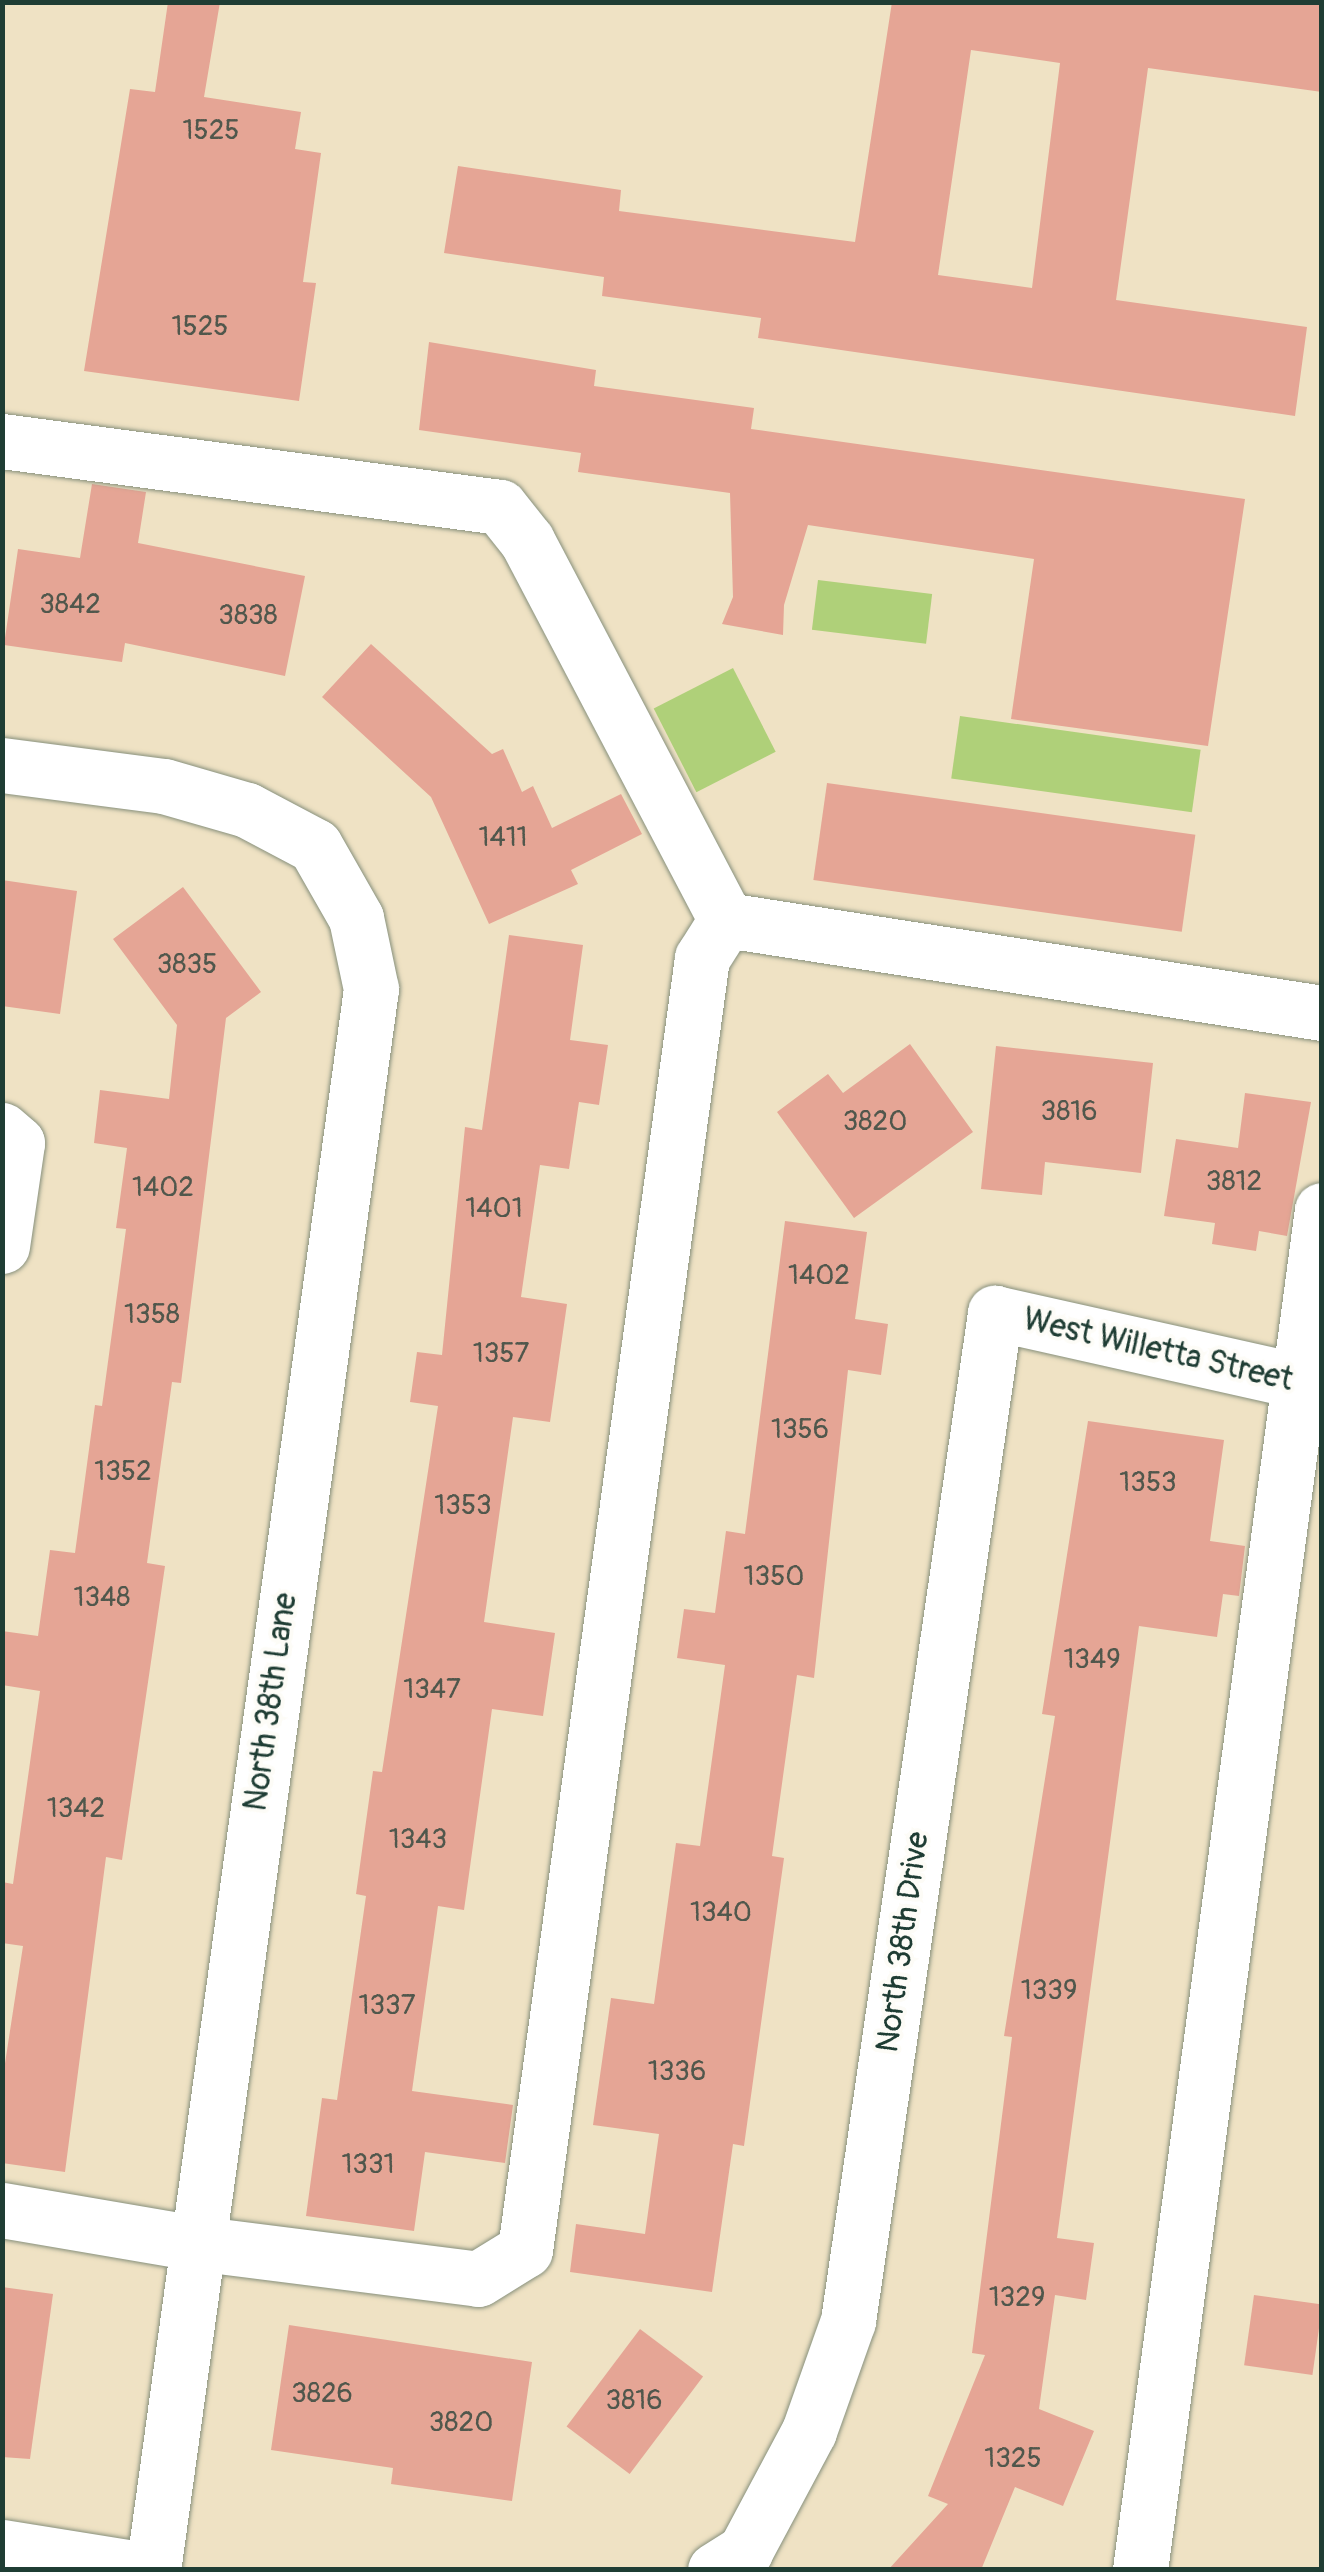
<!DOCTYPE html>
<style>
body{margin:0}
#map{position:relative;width:1324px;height:2572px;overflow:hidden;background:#efe2c4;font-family:Pangolin,sans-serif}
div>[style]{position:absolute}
.green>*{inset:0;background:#afd079;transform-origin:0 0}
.building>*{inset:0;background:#e5a595;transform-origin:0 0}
.roads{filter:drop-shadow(0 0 2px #87907c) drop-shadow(0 0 2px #87907c)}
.minor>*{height:55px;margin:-27.5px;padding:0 27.5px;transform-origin:27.5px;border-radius:27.5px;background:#fff}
span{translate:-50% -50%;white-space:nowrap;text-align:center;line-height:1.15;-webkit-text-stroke:8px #fdfcf7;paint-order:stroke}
.number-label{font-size:28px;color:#50574c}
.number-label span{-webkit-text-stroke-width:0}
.street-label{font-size:32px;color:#1f3d34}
.frame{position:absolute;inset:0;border:5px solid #1f3d34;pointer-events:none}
</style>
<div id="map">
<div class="green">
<i style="left:818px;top:580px;width:115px;height:50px;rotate:7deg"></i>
<i style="left:733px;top:668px;width:94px;height:89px;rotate:63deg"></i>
<i style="left:960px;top:716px;width:243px;height:63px;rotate:8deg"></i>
</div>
<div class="building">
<i style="clip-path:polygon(168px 2px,220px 2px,204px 97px,301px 112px,295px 149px,321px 153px,303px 282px,316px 283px,299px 401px,84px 371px,130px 89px,155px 92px)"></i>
<i style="clip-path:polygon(evenodd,892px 2px,1322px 2px,1322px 92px,1148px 68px,1116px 300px,1307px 327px,1295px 416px,758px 338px,761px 318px,602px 296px,604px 277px,444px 253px,458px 166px,621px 190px,619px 211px,855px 242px,892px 2px,971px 50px,1060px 63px,1032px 288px,938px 275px,971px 50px)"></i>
<i style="clip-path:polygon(429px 342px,596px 370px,594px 386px,754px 408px,751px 429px,1245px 499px,1208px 746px,1011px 719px,1034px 559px,808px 525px,784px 605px,783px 635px,722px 624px,733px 597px,730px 493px,578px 472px,581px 453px,419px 430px)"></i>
<i style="clip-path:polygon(92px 484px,146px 492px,138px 543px,305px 576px,285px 676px,125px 643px,122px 662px,4px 645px,18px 549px,80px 558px)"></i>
<i style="clip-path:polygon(371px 644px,492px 754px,503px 749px,522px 792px,533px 786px,552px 828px,621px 794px,642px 834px,571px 870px,578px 884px,489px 924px,431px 797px,322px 697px)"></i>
<i style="left:827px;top:783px;width:372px;height:98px;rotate:8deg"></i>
<i style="clip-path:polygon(2px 880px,77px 891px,60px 1014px,2px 1006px)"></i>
<i style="clip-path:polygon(183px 887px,261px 992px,226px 1018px,181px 1383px,172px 1382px,147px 1563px,165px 1566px,122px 1860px,106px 1857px,65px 2172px,2px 2163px,2px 2083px,23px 1946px,2px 1943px,2px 1882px,13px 1884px,40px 1691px,2px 1685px,2px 1631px,38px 1636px,50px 1550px,75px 1553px,95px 1405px,102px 1406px,126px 1229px,116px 1228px,127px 1148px,94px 1143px,100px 1090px,169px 1099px,177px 1025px,113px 939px)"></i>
<i style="clip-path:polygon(509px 935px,583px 945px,570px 1040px,608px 1045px,599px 1105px,579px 1102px,569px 1169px,540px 1165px,521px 1297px,567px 1304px,550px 1422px,513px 1417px,484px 1622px,555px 1633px,543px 1716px,492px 1709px,464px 1910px,438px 1906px,412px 2091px,513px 2105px,505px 2163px,425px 2152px,414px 2231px,306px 2216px,322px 2098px,337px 2100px,366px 1896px,356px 1894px,373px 1771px,382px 1772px,438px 1406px,410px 1402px,417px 1352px,442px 1355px,465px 1127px,482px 1130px)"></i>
<i style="clip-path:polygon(910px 1044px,973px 1132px,854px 1218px,777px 1112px,828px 1074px,843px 1093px)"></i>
<i style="clip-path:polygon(996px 1046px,1153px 1063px,1141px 1173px,1045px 1162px,1042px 1195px,981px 1189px)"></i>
<i style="clip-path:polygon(1245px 1093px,1311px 1102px,1287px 1236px,1259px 1231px,1256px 1251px,1212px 1244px,1215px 1223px,1164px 1216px,1176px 1139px,1238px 1148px)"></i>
<i style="clip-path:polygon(785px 1221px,867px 1232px,855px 1319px,888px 1324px,881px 1375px,848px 1370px,814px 1678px,797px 1675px,772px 1856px,784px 1858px,744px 2146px,733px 2144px,712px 2292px,570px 2272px,576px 2224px,645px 2234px,659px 2134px,593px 2125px,611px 1998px,654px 2004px,676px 1843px,700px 1846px,725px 1665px,677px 1658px,684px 1609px,715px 1613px,726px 1531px,745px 1534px)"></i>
<i style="clip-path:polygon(1088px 1421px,1224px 1440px,1210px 1541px,1245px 1546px,1239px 1596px,1223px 1594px,1217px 1637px,1139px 1626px,1057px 2238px,1094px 2243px,1086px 2300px,1055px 2295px,1039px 2409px,1094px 2431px,1063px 2506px,1015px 2487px,981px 2570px,888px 2570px,948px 2504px,928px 2496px,985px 2355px,972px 2353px,1012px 2037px,1004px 2036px,1055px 1716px,1042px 1714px)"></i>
<i style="clip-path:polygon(2px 2287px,53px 2294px,30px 2459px,2px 2457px)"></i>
<i style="left:1254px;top:2295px;width:69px;height:71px;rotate:8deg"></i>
<i style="clip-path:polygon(289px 2325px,532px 2362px,512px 2501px,391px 2484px,393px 2468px,271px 2450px)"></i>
<i style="left:640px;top:2329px;width:79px;height:122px;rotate:37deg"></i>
</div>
<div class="roads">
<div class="minor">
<i style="left:2px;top:441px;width:502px;rotate:7.55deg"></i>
<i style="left:500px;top:507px;width:43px;rotate:51.5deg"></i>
<i style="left:527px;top:541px;width:428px;rotate:62.3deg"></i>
<i style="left:726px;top:920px;width:603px;rotate:8.87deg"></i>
<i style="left:2px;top:765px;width:163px;rotate:7.4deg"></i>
<i style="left:164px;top:786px;width:86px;rotate:16.1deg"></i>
<i style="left:247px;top:810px;width:77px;rotate:27.9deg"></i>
<i style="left:315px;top:846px;width:83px;rotate:60.3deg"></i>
<i style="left:356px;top:918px;width:73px;rotate:78.1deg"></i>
<i style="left:371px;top:989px;width:1596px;rotate:97.85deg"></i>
<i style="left:2px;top:1130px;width:20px;rotate:41deg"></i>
<i style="left:17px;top:1143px;width:104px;rotate:98.3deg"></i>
<i style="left:2px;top:2210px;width:196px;rotate:9.7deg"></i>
<i style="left:195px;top:2243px;width:285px;rotate:7.2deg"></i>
<i style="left:478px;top:2279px;width:55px;rotate:-31.7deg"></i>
<i style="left:525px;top:2250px;width:1304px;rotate:-82.2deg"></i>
<i style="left:702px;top:958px;width:45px;rotate:-57.7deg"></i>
<i style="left:2px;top:2547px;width:146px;rotate:9.1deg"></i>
<i style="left:715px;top:2570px;width:36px;rotate:-32deg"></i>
<i style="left:745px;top:2551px;width:136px;rotate:-61.9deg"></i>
<i style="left:809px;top:2431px;width:117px;rotate:-70.5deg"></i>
<i style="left:848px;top:2321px;width:1019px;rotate:-81.7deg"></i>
<i style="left:995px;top:1313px;width:335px;rotate:12.6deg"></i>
<i style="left:1140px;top:2570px;width:1372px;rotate:-82.38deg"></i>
</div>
</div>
<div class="number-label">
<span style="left:211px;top:131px">1525</span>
<span style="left:200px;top:327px">1525</span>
<span style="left:70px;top:605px">3842</span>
<span style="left:248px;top:616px">3838</span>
<span style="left:503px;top:838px">1411</span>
<span style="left:187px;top:965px">3835</span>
<span style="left:1069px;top:1112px">3816</span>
<span style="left:875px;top:1122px">3820</span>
<span style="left:1234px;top:1182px">3812</span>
<span style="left:163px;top:1188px">1402</span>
<span style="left:494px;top:1209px">1401</span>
<span style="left:819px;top:1276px">1402</span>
<span style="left:152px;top:1315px">1358</span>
<span style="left:501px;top:1354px">1357</span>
<span style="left:800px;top:1430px">1356</span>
<span style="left:123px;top:1472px">1352</span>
<span style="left:1148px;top:1483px">1353</span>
<span style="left:463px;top:1506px">1353</span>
<span style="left:774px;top:1577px">1350</span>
<span style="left:102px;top:1598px">1348</span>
<span style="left:1092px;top:1660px">1349</span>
<span style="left:432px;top:1690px">1347</span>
<span style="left:76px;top:1809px">1342</span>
<span style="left:418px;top:1840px">1343</span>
<span style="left:721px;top:1913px">1340</span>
<span style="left:1049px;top:1991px">1339</span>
<span style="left:387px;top:2006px">1337</span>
<span style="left:677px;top:2072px">1336</span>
<span style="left:368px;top:2165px">1331</span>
<span style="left:1017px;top:2298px">1329</span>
<span style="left:322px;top:2394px">3826</span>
<span style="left:634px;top:2401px">3816</span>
<span style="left:461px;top:2423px">3820</span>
<span style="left:1013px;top:2459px">1325</span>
</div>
<div class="street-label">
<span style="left:1158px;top:1350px;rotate:13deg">West Willetta Street</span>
<span style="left:271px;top:1702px;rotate:-82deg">North 38th Lane</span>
<span style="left:903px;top:1942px;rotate:-82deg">North 38th Drive</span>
</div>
<div class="frame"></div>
</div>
